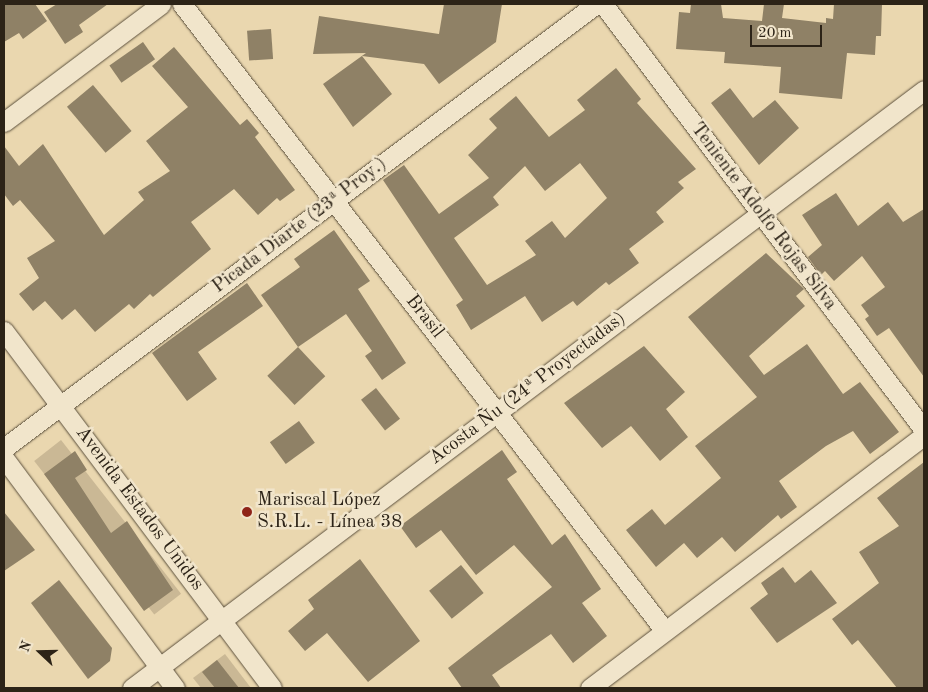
<!DOCTYPE html>
<meta charset="utf-8">
<style>
body{margin:0}
#map{position:relative;width:928px;height:692px;overflow:hidden;background:#ead7af;font-family:"Old Standard TT",serif}
div>[style]{position:absolute}
.green>*{inset:0;background:#cab895;transform-origin:0 0}
.building>*{inset:0;background:#8f8166;transform-origin:0 0}
.roads{filter:drop-shadow(0 0 1px #5c503d) drop-shadow(0 0 1px #5c503d)}
.street>*{height:19px;margin:-9.5px;padding:0 9.5px;transform-origin:9.5px;border-radius:9.5px;background:#f1e5cb}
.dots>*{width:14px;height:14px;translate:-50% -50%;box-sizing:border-box;border:2px solid #f1e5cb;border-radius:50%}
span{translate:-50% -50%;white-space:nowrap;text-align:center;line-height:1.15;-webkit-text-stroke:5px #f1e5cb;paint-order:stroke}
.street-label{font-size:19px;color:#2c2317}
.poi-label{font-size:19px;color:#2c2317}
.left{translate:0 -50%;text-align:left}
.frame{position:absolute;inset:0;border:5px solid #2c2317;pointer-events:none}
.north{position:absolute;left:15px;top:627px;width:50px;height:50px;-webkit-text-stroke:4px #f1e5cb;paint-order:stroke;rotate:291deg;font-size:14px;font-weight:700;line-height:20px;text-align:center;color:#2c2317}
.north::after{content:'';display:block;margin:auto;width:18px;height:22px;background:#2c2317;clip-path:polygon(50% 0,100% 100%,50% 72%,0 100%)}
.scale{position:absolute;left:750px;top:25px;width:72px;height:22px;box-sizing:border-box;border:2px solid #2c2317;border-top:0;padding-left:6px;font-size:15px;line-height:18px;white-space:nowrap;color:#2c2317;-webkit-text-stroke:4px #f1e5cb;paint-order:stroke}
</style>
<div id="map">
<div class="green">
<i style="left:61px;top:440px;width:195px;height:34px;rotate:52deg"></i>
<i style="clip-path:polygon(225px 654px,251px 688px,201px 688px,193px 678px)"></i>
</div>
<div class="building">
<i style="clip-path:polygon(4px 4px,35px 4px,47px 21px,23px 39px,19px 33px,4px 42px)"></i>
<i style="clip-path:polygon(57px 4px,108px 4px,79px 25px,83px 32px,65px 44px,44px 12px)"></i>
<i style="clip-path:polygon(444px 4px,502px 4px,496px 42px,439px 84px,424px 64px,362px 56px,392px 94px,353px 127px,323px 84px,366px 53px,313px 54px,319px 16px,439px 34px)"></i>
<i style="clip-path:polygon(691px 4px,721px 4px,723px 18px,762px 21px,764px 4px,784px 4px,782px 18px,826px 23px,826px 18px,833px 19px,834px 4px,882px 4px,881px 36px,876px 36px,875px 55px,847px 53px,842px 99px,779px 93px,781px 67px,724px 63px,725px 52px,676px 49px,679px 12px,690px 13px)"></i>
<i style="left:271px;top:29px;width:30px;height:24px;rotate:86deg"></i>
<i style="left:143px;top:42px;width:21px;height:41px;rotate:55deg"></i>
<i style="clip-path:polygon(174px 47px,240px 125px,247px 119px,259px 133px,255px 137px,295px 190px,280px 201px,277px 198px,258px 215px,234px 189px,191px 222px,211px 249px,153px 297px,150px 294px,134px 309px,129px 304px,95px 332px,75px 309px,62px 320px,45px 301px,33px 311px,19px 294px,39px 278px,27px 258px,55px 241px,20px 200px,13px 206px,4px 194px,4px 146px,19px 166px,43px 144px,104px 235px,144px 200px,138px 192px,170px 171px,146px 141px,188px 107px,152px 66px)"></i>
<i style="clip-path:polygon(evenodd,616px 68px,641px 99px,637px 103px,696px 169px,678px 182px,684px 188px,656px 212px,664px 222px,629px 249px,639px 263px,609px 285px,606px 282px,577px 306px,573px 301px,542px 322px,525px 296px,471px 330px,456px 305px,463px 300px,383px 180px,404px 165px,439px 214px,489px 178px,468px 155px,497px 128px,489px 119px,516px 96px,549px 137px,585px 110px,577px 100px,616px 68px,580px 163px,607px 198px,565px 238px,552px 221px,525px 241px,536px 255px,487px 285px,454px 238px,499px 205px,493px 197px,525px 166px,545px 191px,580px 163px)"></i>
<i style="left:93px;top:85px;width:60px;height:34px;rotate:50deg"></i>
<i style="clip-path:polygon(730px 88px,753px 118px,775px 100px,799px 128px,759px 165px,711px 103px)"></i>
<i style="clip-path:polygon(836px 193px,858px 226px,888px 202px,903px 222px,924px 209px,924px 377px,889px 328px,877px 336px,865px 319px,869px 316px,861px 305px,885px 287px,862px 256px,834px 281px,825px 271px,821px 275px,808px 257px,822px 245px,802px 215px)"></i>
<i style="clip-path:polygon(334px 230px,370px 281px,358px 289px,406px 363px,382px 380px,365px 356px,372px 351px,346px 314px,298px 347px,261px 295px,300px 267px,294px 259px)"></i>
<i style="clip-path:polygon(766px 253px,804px 289px,796px 296px,805px 306px,749px 356px,764px 375px,807px 344px,843px 394px,860px 382px,899px 432px,870px 454px,853px 431px,826px 446px,779px 481px,797px 507px,781px 519px,778px 515px,735px 552px,722px 537px,697px 558px,684px 543px,656px 567px,626px 530px,652px 509px,665px 525px,721px 478px,695px 446px,757px 397px,688px 317px)"></i>
<i style="clip-path:polygon(247px 283px,263px 306px,198px 352px,217px 379px,187px 401px,152px 353px)"></i>
<i style="clip-path:polygon(644px 346px,685px 392px,666px 409px,688px 437px,660px 461px,631px 426px,602px 448px,564px 403px)"></i>
<i style="left:298px;top:347px;width:40px;height:42px;rotate:47deg"></i>
<i style="left:376px;top:388px;width:39px;height:19px;rotate:52deg"></i>
<i style="left:299px;top:421px;width:27px;height:36px;rotate:54deg"></i>
<i style="clip-path:polygon(502px 450px,517px 472px,507px 479px,552px 545px,565px 534px,601px 589px,582px 603px,607px 636px,573px 663px,551px 634px,492px 675px,501px 688px,462px 688px,448px 668px,552px 587px,514px 545px,476px 575px,441px 530px,416px 548px,400px 526px)"></i>
<i style="clip-path:polygon(75px 451px,87px 470px,75px 478px,111px 533px,127px 521px,173px 590px,144px 611px,44px 474px)"></i>
<i style="clip-path:polygon(924px 462px,924px 688px,897px 688px,858px 640px,852px 645px,832px 619px,879px 583px,859px 552px,899px 526px,877px 498px)"></i>
<i style="clip-path:polygon(4px 512px,35px 550px,4px 571px)"></i>
<i style="clip-path:polygon(360px 559px,420px 641px,368px 682px,327px 633px,305px 651px,288px 631px,314px 609px,308px 600px)"></i>
<i style="left:461px;top:565px;width:36px;height:41px;rotate:51deg"></i>
<i style="clip-path:polygon(783px 567px,795px 583px,811px 570px,837px 603px,777px 643px,750px 608px,768px 594px,761px 583px)"></i>
<i style="clip-path:polygon(59px 580px,112px 648px,110px 661px,88px 679px,31px 603px)"></i>
<i style="clip-path:polygon(217px 660px,239px 688px,215px 688px,202px 672px)"></i>
</div>
<div class="roads">
<div class="street">
<i style="left:182px;top:4px;width:791px;rotate:52.39deg"></i>
<i style="left:603px;top:4px;width:533px;rotate:53deg"></i>
<i style="left:4px;top:122px;width:196px;rotate:-36.9deg"></i>
<i style="left:4px;top:331px;width:446px;rotate:53.1deg"></i>
<i style="left:4px;top:448px;width:740px;rotate:-36.87deg"></i>
<i style="left:4px;top:458px;width:287px;rotate:53.4deg"></i>
<i style="left:132px;top:688px;width:992px;rotate:-37.05deg"></i>
<i style="left:590px;top:688px;width:419px;rotate:-37.1deg"></i>
</div>
</div>
<div class="dots">
<i style="left:247px;top:512px;background:#8f2418"></i>
</div>
<div class="street-label">
<span style="left:763px;top:217px;rotate:53deg">Teniente Adolfo Rojas Silva</span>
<span style="left:300px;top:226px;rotate:-37deg">Picada Diarte (23ª Proy.)</span>
<span style="left:424px;top:317px;rotate:52deg">Brasil</span>
<span style="left:528px;top:389px;rotate:-37deg">Acosta Ñu (24ª Proyectadas)</span>
<span style="left:139px;top:509px;rotate:53deg">Avenida Estados Unidos</span>
</div>
<div class="poi-label">
<span class="left" style="left:257px;top:512px">Mariscal López<br>S.R.L. - Línea 38</span>
</div>
<div class="frame"></div>
<div class="north">N</div>
<div class="scale">20 m</div>
</div>
